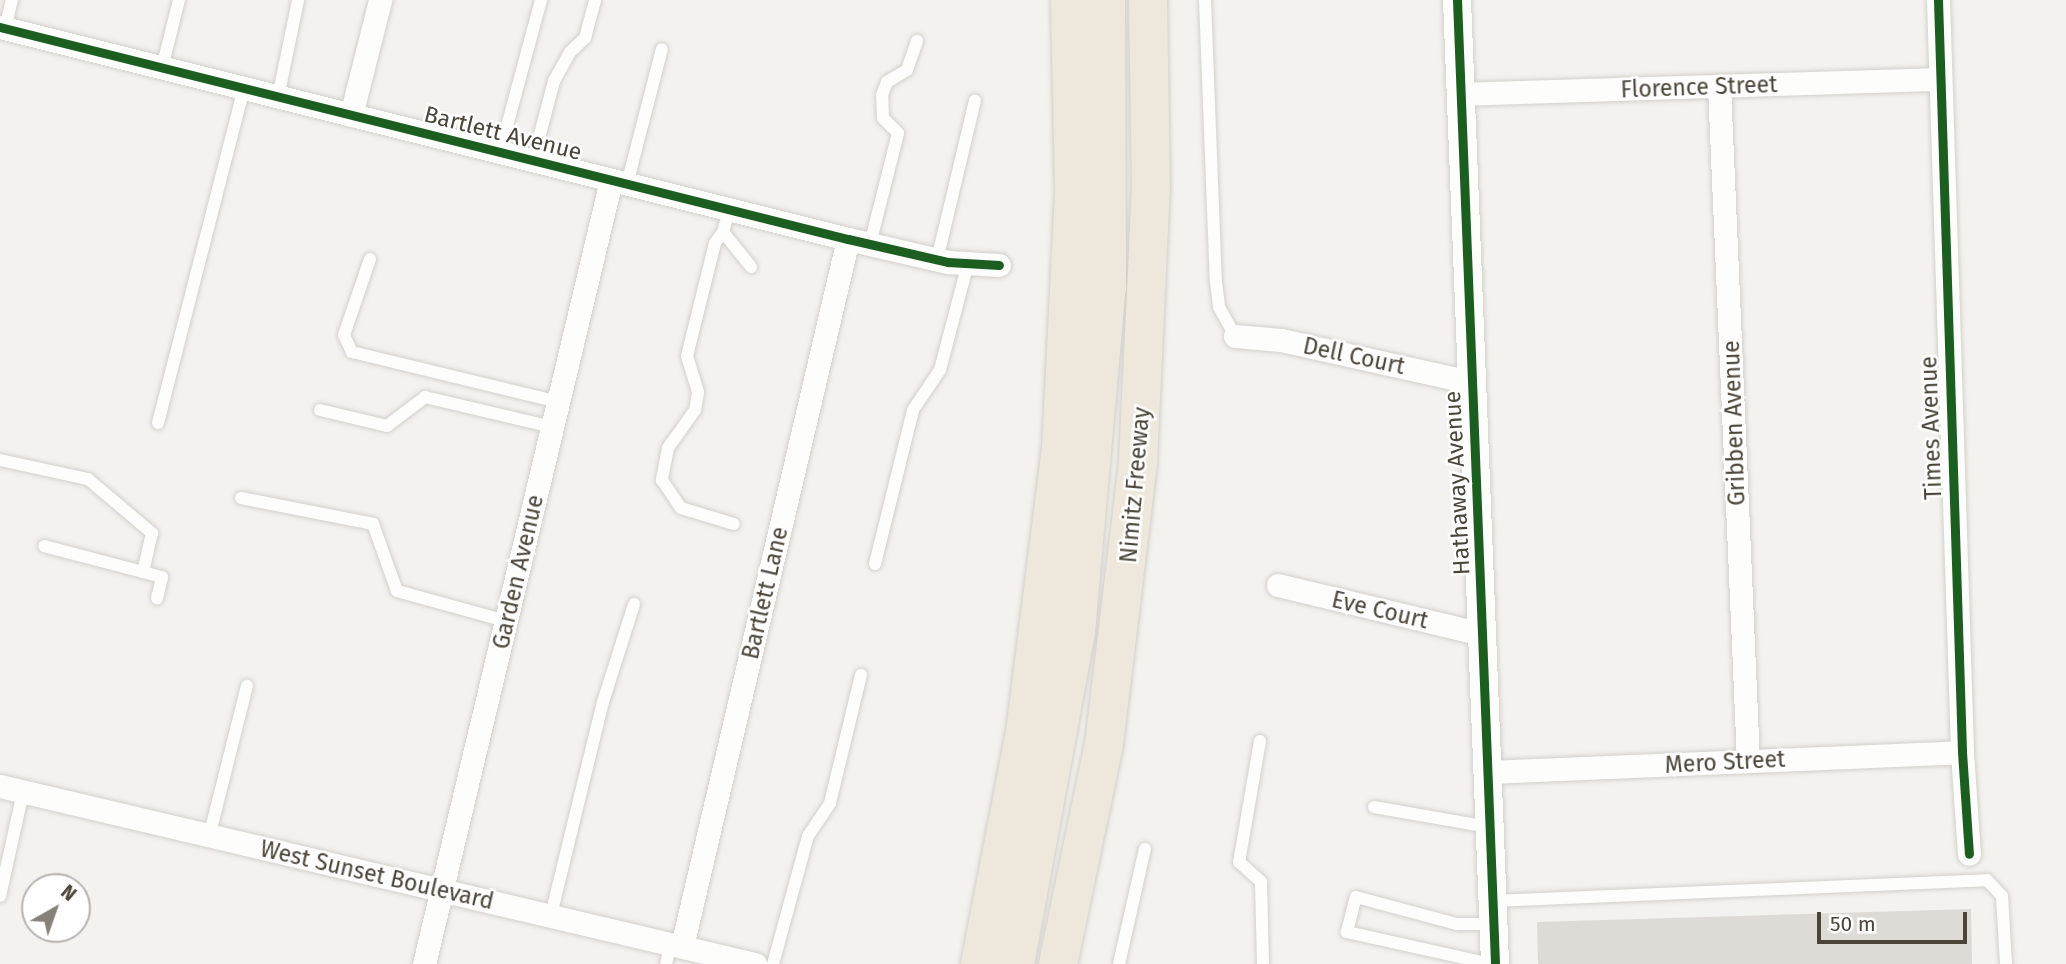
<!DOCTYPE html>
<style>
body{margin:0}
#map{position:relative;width:2066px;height:964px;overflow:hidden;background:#f4f2ee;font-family:"Fira Sans",sans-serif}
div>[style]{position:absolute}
.building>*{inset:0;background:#dedbd6}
.roads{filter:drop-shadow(0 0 2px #d2d0cb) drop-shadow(0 0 2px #d2d0cb)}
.service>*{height:12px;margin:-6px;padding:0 6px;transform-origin:6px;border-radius:6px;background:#fdfdfc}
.minor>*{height:23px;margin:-11.5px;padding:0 11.5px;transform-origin:11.5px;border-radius:11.5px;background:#fdfdfc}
.tertiary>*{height:28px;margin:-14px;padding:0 14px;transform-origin:14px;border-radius:14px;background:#fdfdfc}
.motorway>*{height:38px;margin:-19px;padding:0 19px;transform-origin:19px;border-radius:19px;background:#ede8db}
.cycleway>*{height:9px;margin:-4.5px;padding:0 4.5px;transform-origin:4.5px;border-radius:4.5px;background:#1b5e20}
span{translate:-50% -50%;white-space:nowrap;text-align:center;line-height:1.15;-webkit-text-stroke:5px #fff;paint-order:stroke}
.street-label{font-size:23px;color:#4b4439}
.north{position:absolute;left:21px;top:873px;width:70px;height:70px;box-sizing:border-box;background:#fff;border:2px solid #b7b4b0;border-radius:50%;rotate:40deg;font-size:19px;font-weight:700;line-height:28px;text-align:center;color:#4b4439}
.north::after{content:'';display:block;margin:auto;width:24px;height:32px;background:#868178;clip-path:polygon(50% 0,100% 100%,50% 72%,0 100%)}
.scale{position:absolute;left:1817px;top:912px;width:150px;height:32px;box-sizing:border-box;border:4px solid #4b4439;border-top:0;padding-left:9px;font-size:21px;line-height:24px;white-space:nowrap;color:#4b4439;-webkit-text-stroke:5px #fff;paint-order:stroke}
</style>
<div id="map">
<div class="building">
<i style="clip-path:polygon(1971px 909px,1972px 964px,1538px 964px,1537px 922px)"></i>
</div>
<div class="roads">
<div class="service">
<i style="left:1205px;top:0;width:282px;rotate:87.8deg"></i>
<i style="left:1216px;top:282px;width:25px;rotate:83deg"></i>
<i style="left:1219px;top:307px;width:33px;rotate:61deg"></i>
<i style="left:5px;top:28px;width:29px;rotate:-76deg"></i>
<i style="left:162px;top:68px;width:70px;rotate:-76deg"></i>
<i style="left:278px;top:97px;width:99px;rotate:-78.3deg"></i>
<i style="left:500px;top:152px;width:157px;rotate:-74.9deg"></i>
<i style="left:533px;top:161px;width:83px;rotate:-75.3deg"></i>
<i style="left:554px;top:81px;width:33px;rotate:-61deg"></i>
<i style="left:570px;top:52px;width:21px;rotate:-43deg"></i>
<i style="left:585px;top:38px;width:39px;rotate:-75deg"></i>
<i style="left:627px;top:184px;width:139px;rotate:-75.5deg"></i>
<i style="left:729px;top:210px;width:23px;rotate:105deg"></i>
<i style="left:723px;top:232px;width:14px;rotate:126deg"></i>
<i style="left:715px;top:243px;width:116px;rotate:103.9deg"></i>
<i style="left:687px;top:356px;width:38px;rotate:73deg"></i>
<i style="left:698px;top:392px;width:18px;rotate:99deg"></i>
<i style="left:695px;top:410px;width:47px;rotate:125.4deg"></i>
<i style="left:668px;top:448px;width:33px;rotate:101deg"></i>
<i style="left:662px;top:480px;width:34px;rotate:56deg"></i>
<i style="left:681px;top:508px;width:55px;rotate:16.8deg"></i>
<i style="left:723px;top:232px;width:45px;rotate:51.3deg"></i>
<i style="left:870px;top:244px;width:114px;rotate:-75.8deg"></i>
<i style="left:898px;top:133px;width:21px;rotate:-135deg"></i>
<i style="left:883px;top:118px;width:23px;rotate:-92deg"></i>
<i style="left:882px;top:95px;width:14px;rotate:-69deg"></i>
<i style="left:887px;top:82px;width:23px;rotate:-31deg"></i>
<i style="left:907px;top:70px;width:31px;rotate:-71deg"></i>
<i style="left:370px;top:259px;width:80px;rotate:108.9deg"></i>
<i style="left:344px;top:335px;width:19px;rotate:65deg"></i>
<i style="left:352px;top:352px;width:212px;rotate:13.6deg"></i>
<i style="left:937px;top:260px;width:164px;rotate:-76.6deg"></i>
<i style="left:320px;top:410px;width:69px;rotate:13.4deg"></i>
<i style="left:387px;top:426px;width:48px;rotate:-37.3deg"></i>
<i style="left:425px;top:397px;width:130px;rotate:13.3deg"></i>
<i style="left:158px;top:423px;width:346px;rotate:-75.6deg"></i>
<i style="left:0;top:460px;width:90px;rotate:12.2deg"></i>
<i style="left:88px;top:479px;width:84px;rotate:40.2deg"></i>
<i style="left:152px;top:533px;width:40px;rotate:103deg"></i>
<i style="left:143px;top:572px;width:102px;rotate:-165.3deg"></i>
<i style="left:241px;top:498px;width:135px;rotate:11.1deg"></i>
<i style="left:373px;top:524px;width:71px;rotate:70.3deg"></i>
<i style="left:397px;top:591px;width:113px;rotate:15.4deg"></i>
<i style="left:875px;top:564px;width:159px;rotate:-76.1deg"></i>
<i style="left:913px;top:410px;width:48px;rotate:-56deg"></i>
<i style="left:940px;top:370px;width:111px;rotate:-75.3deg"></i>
<i style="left:143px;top:572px;width:20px;rotate:15deg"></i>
<i style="left:162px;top:577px;width:22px;rotate:103deg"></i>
<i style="left:1260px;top:741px;width:123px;rotate:99.8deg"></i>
<i style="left:1239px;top:862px;width:30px;rotate:42deg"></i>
<i style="left:1261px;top:882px;width:82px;rotate:88.6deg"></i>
<i style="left:1374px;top:807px;width:117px;rotate:9.9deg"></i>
<i style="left:209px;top:837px;width:156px;rotate:-75.9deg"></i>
<i style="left:0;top:896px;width:107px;rotate:-77.5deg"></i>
<i style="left:1492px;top:901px;width:495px;rotate:-2.4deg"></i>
<i style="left:1987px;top:880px;width:22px;rotate:47deg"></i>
<i style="left:2002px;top:896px;width:68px;rotate:86.6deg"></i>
<i style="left:551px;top:915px;width:219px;rotate:-76.3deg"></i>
<i style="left:603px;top:702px;width:103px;rotate:-72.4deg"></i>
<i style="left:666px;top:964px;width:22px;rotate:-77deg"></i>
<i style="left:773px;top:964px;width:133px;rotate:-74.7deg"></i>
<i style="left:808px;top:836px;width:40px;rotate:-56deg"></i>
<i style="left:830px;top:803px;width:132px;rotate:-76.4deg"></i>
<i style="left:1119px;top:964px;width:118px;rotate:-77.3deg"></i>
<i style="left:1491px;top:964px;width:148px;rotate:-167.5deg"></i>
<i style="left:1347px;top:932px;width:36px;rotate:-76deg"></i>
<i style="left:1356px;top:897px;width:105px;rotate:15deg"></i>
<i style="left:1457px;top:924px;width:36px"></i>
</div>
<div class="minor">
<i style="left:1938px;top:0;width:752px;rotate:88.17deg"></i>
<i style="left:1962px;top:752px;width:102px;rotate:86.1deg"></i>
<i style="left:0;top:27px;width:874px;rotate:14.04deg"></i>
<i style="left:848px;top:239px;width:103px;rotate:13deg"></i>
<i style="left:948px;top:262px;width:51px;rotate:3.4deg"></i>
<i style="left:1719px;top:86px;width:676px;rotate:87.54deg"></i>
<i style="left:1460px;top:94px;width:478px;rotate:-1.8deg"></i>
<i style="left:351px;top:115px;width:119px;rotate:-75.8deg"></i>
<i style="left:1235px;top:336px;width:46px;rotate:5deg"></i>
<i style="left:1281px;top:340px;width:195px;rotate:12.5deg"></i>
<i style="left:1278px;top:585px;width:210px;rotate:13.5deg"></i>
<i style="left:1488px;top:772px;width:474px;rotate:-2.4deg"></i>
<i style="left:0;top:786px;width:776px;rotate:13.27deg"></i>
<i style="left:682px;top:946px;width:726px;rotate:-76.79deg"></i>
<i style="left:424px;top:964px;width:806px;rotate:-76.58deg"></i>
</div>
<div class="tertiary">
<i style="left:1457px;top:0;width:965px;rotate:87.74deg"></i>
</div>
<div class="motorway">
<i style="left:980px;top:964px;width:235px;rotate:-79deg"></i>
<i style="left:1025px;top:733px;width:286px;rotate:-82.8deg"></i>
<i style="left:1061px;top:449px;width:258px;rotate:-87.1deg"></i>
<i style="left:1074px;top:191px;width:191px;rotate:-91.2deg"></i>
<i style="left:1015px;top:964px;width:339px;rotate:-79.6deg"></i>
<i style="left:1076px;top:631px;width:345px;rotate:-84.9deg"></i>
<i style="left:1107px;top:287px;width:287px;rotate:-90.2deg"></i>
<i style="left:1058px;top:964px;width:225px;rotate:-78.2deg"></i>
<i style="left:1104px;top:744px;width:285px;rotate:-83.1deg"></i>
<i style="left:1138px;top:461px;width:271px;rotate:-87.3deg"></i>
<i style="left:1151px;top:190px;width:190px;rotate:-90.9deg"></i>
</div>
</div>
<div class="cycleway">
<i style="left:1457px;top:0;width:965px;rotate:87.74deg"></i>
<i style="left:1938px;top:0;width:752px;rotate:88.17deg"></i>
<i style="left:1962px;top:752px;width:102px;rotate:86.1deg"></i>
<i style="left:0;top:27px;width:874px;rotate:14.04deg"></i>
<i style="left:848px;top:239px;width:103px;rotate:13deg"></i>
<i style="left:948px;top:262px;width:51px;rotate:3.4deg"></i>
</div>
<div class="street-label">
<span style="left:1699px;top:87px;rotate:-2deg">Florence Street</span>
<span style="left:503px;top:133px;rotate:14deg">Bartlett Avenue</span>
<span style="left:1354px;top:356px;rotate:12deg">Dell Court</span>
<span style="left:1734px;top:423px;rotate:-92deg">Gribben Avenue</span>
<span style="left:1931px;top:428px;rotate:-92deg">Times Avenue</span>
<span style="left:1457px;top:483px;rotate:-93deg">Hathaway Avenue</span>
<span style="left:1135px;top:485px;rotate:-85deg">Nimitz Freeway</span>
<span style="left:518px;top:572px;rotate:-77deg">Garden Avenue</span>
<span style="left:765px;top:593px;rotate:-77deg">Bartlett Lane</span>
<span style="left:1380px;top:610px;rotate:13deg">Eve Court</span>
<span style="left:1725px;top:762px;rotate:-3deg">Mero Street</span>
<span style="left:377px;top:875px;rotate:13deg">West Sunset Boulevard</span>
</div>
<div class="north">N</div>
<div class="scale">50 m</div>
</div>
